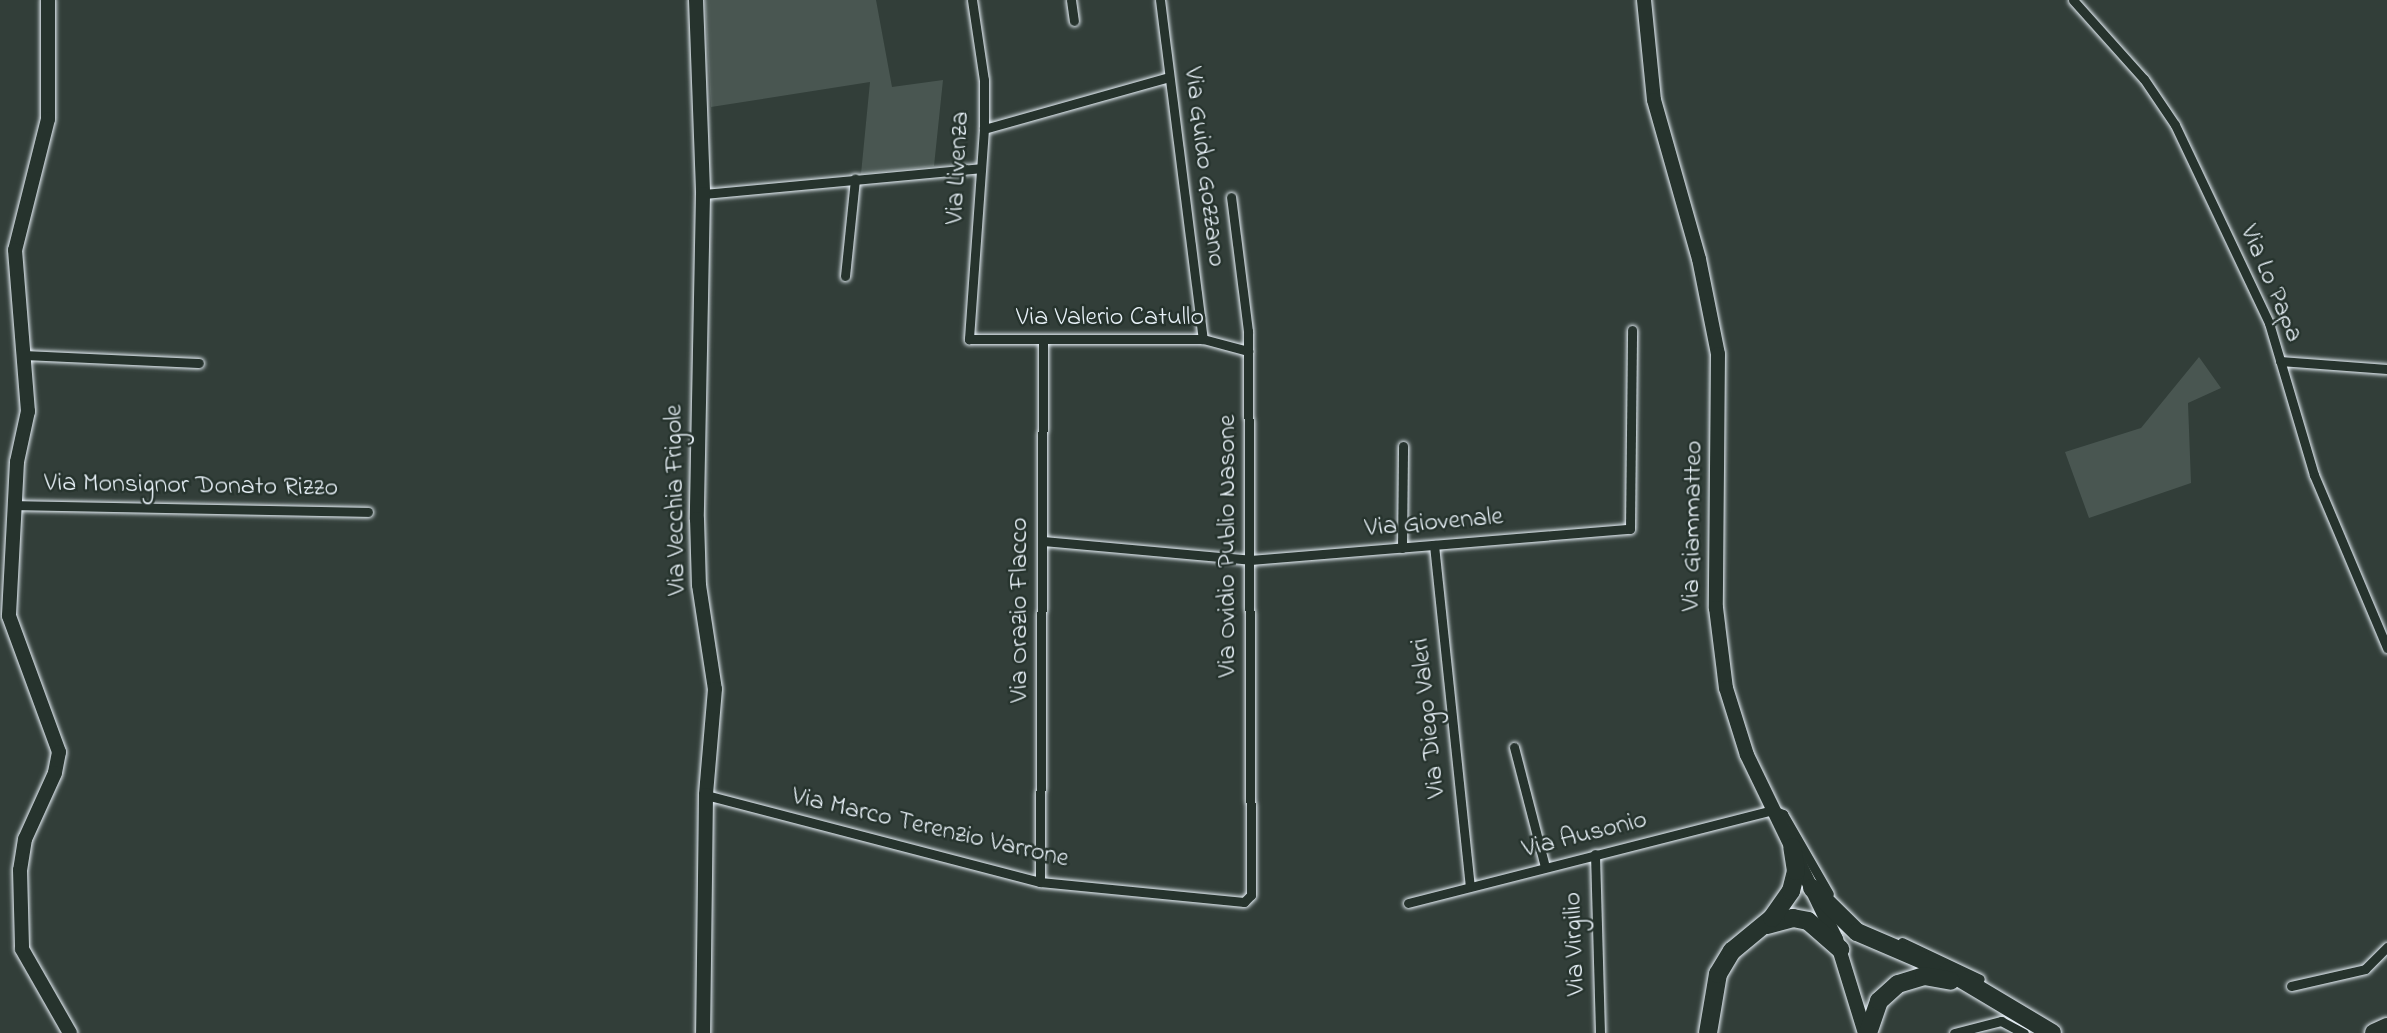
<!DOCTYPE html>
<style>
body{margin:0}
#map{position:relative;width:2387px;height:1033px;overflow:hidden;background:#323e39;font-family:"Indie Flower",sans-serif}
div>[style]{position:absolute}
.green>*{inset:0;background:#495651}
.roads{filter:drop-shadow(0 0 2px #e8f1f8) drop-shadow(0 0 2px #e8f1f8)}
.street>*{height:9px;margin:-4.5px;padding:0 4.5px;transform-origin:4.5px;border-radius:4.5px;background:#26332d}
.secondary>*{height:14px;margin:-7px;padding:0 7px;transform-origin:7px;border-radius:7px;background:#26332d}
.highway>*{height:18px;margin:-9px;padding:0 9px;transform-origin:9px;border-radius:9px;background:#26332d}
span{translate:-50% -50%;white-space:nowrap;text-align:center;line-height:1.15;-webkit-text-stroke:5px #26332d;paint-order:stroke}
.street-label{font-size:26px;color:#e8f1f8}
</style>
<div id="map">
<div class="green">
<i style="clip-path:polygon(705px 0,876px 0,892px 87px,943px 80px,934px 166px,861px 174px,870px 82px,711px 107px)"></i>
<i style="clip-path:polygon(2199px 357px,2221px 388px,2188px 403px,2191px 483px,2089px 518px,2065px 452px,2141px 428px)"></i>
</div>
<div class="roads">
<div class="street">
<i style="left:972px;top:0;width:81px;rotate:81.5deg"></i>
<i style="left:984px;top:80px;width:49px;rotate:90deg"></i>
<i style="left:984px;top:129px;width:211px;rotate:94.1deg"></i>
<i style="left:969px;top:339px;width:234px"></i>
<i style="left:1203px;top:339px;width:47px;rotate:14.9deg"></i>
<i style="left:1071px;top:0;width:21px;rotate:82deg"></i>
<i style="left:1160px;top:0;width:342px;rotate:82.8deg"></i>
<i style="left:2073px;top:0;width:106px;rotate:48.1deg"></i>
<i style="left:2144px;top:79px;width:55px;rotate:56deg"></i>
<i style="left:2175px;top:125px;width:219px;rotate:64.6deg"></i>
<i style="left:2269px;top:323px;width:159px;rotate:73.5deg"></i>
<i style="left:2314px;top:475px;width:188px;rotate:67.1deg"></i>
<i style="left:984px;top:129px;width:192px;rotate:-15.7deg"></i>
<i style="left:703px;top:194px;width:279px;rotate:-5.3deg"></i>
<i style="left:845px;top:276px;width:98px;rotate:-84.1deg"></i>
<i style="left:23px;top:355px;width:176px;rotate:2.6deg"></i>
<i style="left:2280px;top:361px;width:107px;rotate:4.3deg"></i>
<i style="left:14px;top:505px;width:354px;rotate:1.1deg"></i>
<i style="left:1043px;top:541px;width:208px;rotate:5.2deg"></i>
<i style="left:1250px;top:560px;width:381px;rotate:-4.7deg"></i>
<i style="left:1630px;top:529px;width:199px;rotate:-89.4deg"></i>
<i style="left:1434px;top:545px;width:343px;rotate:84deg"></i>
<i style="left:1402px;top:548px;width:102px;rotate:-89.4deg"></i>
<i style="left:1514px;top:747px;width:124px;rotate:75.5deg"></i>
<i style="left:706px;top:795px;width:345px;rotate:14.6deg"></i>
<i style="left:1040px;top:882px;width:205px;rotate:5.6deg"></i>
<i style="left:1244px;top:902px;width:10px;rotate:-45deg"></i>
<i style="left:1251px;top:895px;width:564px;rotate:-90.3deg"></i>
<i style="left:1248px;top:331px;width:135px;rotate:-97.2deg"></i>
<i style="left:1595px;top:854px;width:179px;rotate:88.4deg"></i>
<i style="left:1040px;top:882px;width:543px;rotate:-89.68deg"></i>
<i style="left:1408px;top:903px;width:377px;rotate:-14.3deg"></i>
<i style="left:1773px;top:810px;width:11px;rotate:22deg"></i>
<i style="left:1783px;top:814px;width:92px;rotate:60.1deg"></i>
<i style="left:1902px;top:942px;width:86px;rotate:25.4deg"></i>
<i style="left:2291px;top:986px;width:76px;rotate:-12.9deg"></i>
<i style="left:2365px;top:969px;width:31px;rotate:-45deg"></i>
<i style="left:1954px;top:1033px;width:49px;rotate:-14.3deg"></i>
<i style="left:2001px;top:1021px;width:26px;rotate:28deg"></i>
</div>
<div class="secondary">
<i style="left:48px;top:0;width:119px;rotate:90deg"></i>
<i style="left:48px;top:119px;width:135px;rotate:104.1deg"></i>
<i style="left:15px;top:250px;width:162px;rotate:85.4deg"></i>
<i style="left:28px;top:411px;width:52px;rotate:102.2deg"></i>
<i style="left:17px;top:462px;width:154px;rotate:93deg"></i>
<i style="left:9px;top:616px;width:145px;rotate:69.8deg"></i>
<i style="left:59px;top:752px;width:21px;rotate:101deg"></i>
<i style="left:55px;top:773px;width:72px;rotate:114.4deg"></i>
<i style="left:25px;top:839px;width:31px;rotate:99deg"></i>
<i style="left:20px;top:870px;width:79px;rotate:88.5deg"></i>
<i style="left:22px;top:949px;width:97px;rotate:60.3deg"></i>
<i style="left:696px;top:0;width:194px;rotate:87.9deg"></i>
<i style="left:703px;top:194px;width:325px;rotate:91.1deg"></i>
<i style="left:697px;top:519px;width:66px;rotate:88.3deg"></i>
<i style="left:699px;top:585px;width:105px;rotate:81.3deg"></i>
<i style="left:715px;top:689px;width:106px;rotate:94.9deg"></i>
<i style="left:706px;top:795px;width:238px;rotate:90.7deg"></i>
<i style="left:1644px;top:0;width:100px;rotate:84.3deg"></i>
<i style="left:1654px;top:100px;width:165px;rotate:74.2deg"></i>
<i style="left:1699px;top:259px;width:97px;rotate:78.7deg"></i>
<i style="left:1718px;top:354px;width:254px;rotate:90.5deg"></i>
<i style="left:1716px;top:608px;width:81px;rotate:82.9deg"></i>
<i style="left:1726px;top:688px;width:70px;rotate:72.6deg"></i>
<i style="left:1747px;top:755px;width:204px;rotate:64.2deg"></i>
<i style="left:1836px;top:939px;width:98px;rotate:72.9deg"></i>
</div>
<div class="highway">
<i style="left:1812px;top:888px;width:63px;rotate:44.4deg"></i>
<i style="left:1857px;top:932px;width:99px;rotate:23.2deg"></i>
<i style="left:1948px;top:971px;width:121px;rotate:30.8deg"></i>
<i style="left:1767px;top:925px;width:27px;rotate:-15deg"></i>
<i style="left:1793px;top:918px;width:15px;rotate:11deg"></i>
<i style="left:1808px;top:921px;width:43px;rotate:41.2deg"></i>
<i style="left:1708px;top:1033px;width:60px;rotate:-80.4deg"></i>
<i style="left:1718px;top:974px;width:27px;rotate:-59deg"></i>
<i style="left:1732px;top:951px;width:52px;rotate:-39.5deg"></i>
<i style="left:1772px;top:918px;width:33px;rotate:-55deg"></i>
<i style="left:1791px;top:891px;width:21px;rotate:-76deg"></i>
<i style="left:1796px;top:871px;width:24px;rotate:-99deg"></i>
<i style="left:1868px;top:1033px;width:34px;rotate:-71deg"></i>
<i style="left:1879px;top:1001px;width:25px;rotate:-42deg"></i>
<i style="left:1898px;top:984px;width:27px;rotate:-17deg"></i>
<i style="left:1924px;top:976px;width:27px;rotate:10deg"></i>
<i style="left:2374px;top:1033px;width:14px;rotate:-25deg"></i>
</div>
</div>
<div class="street-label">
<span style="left:1203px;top:167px;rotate:83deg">Via Guido Gozzano</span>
<span style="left:959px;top:168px;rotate:-87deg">Via Livenza</span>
<span style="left:2270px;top:284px;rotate:67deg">Via Lo Papa</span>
<span style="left:1110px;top:319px">Via Valerio Catullo</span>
<span style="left:191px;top:487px;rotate:1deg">Via Monsignor Donato Rizzo</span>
<span style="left:677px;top:500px;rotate:-91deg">Via Vecchia Frigole</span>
<span style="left:1434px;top:524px;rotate:-5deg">Via Giovenale</span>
<span style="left:1694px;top:526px;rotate:-89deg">Via Giammatteo</span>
<span style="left:1229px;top:546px;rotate:-90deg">Via Ovidio Publio Nasone</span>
<span style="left:1021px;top:610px;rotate:-90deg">Via Orazio Flacco</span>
<span style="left:1430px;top:718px;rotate:-96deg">Via Diego Valeri</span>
<span style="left:930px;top:829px;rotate:13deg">Via Marco Terenzio Varrone</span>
<span style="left:1585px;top:836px;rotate:-14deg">Via Ausonio</span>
<span style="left:1576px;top:944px;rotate:-92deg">Via Virgilio</span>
</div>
</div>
